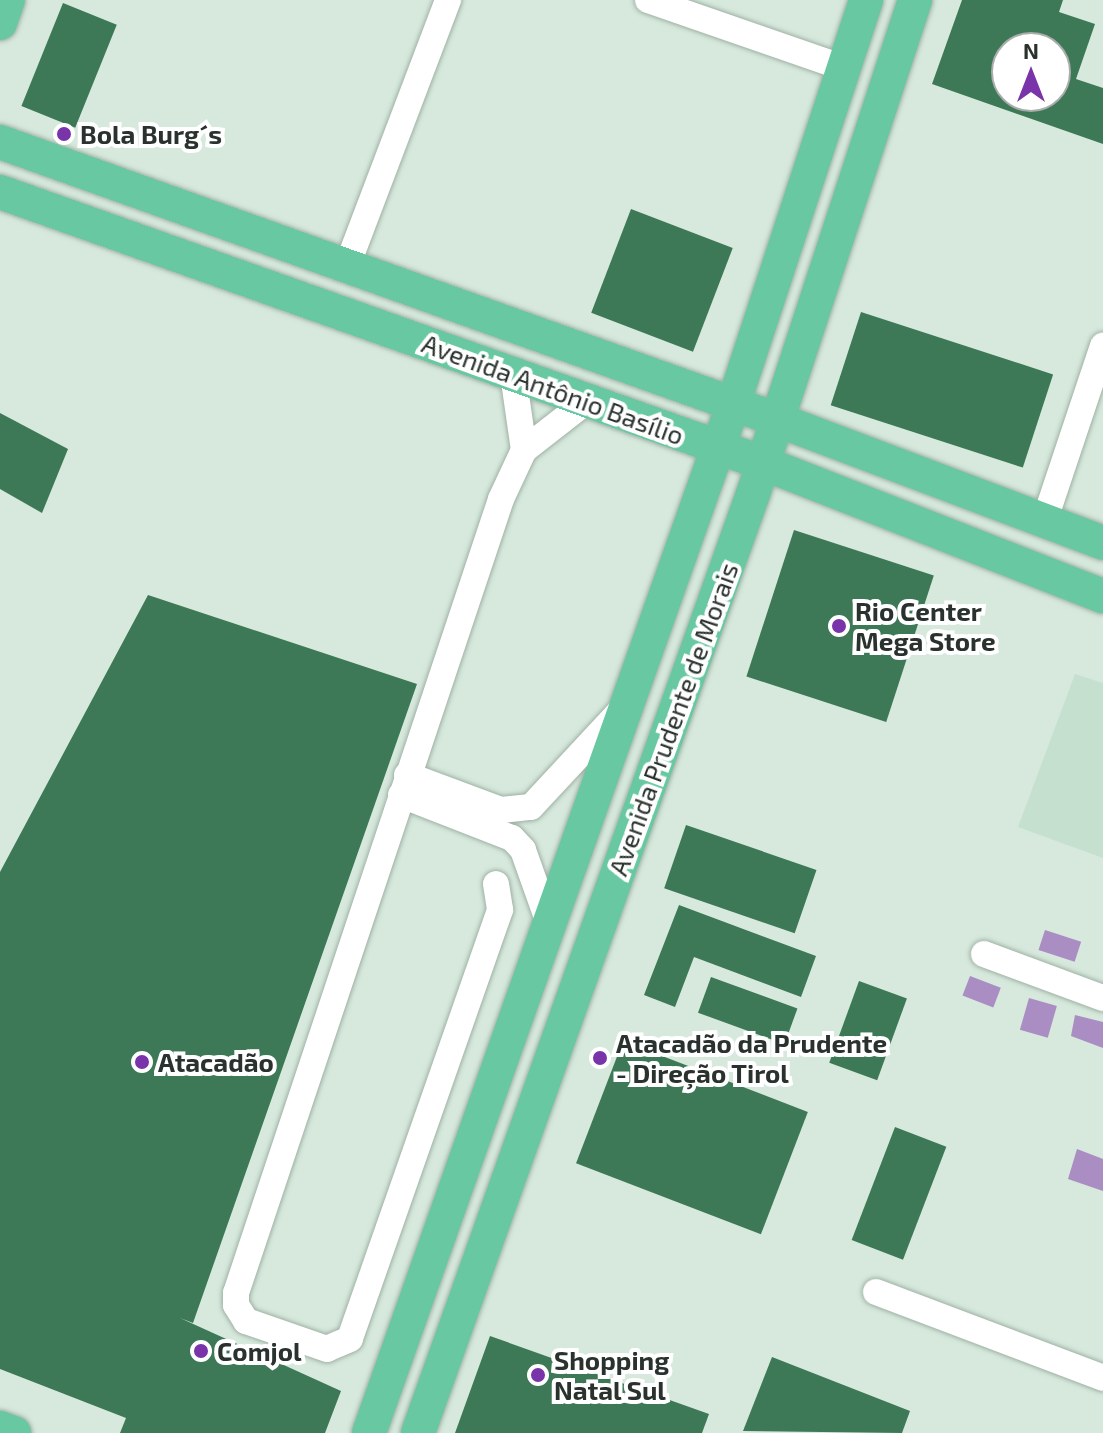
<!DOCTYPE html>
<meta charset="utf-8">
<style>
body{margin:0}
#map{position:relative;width:1103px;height:1433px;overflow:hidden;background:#d6e9dc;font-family:"Exo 2",sans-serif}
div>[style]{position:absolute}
.built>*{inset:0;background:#c6e0cf}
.water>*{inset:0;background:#a98dc3;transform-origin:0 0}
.building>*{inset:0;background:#3d7957;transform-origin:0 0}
.roads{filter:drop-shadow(0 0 2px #9fb1a5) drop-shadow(0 0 2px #9fb1a5)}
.minor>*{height:26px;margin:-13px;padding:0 13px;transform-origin:13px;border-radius:13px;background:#fff}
.major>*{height:34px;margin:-17px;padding:0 17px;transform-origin:17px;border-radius:17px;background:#68c8a1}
.dots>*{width:22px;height:22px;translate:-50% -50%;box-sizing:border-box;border:4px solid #fff;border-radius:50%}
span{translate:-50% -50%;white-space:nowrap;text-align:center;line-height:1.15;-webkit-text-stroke:8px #fff;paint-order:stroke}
.poi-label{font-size:26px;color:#2a322d;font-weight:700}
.left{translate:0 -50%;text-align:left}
.street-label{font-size:26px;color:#2a322d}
.north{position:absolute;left:991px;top:32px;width:80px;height:80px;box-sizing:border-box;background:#fff;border:2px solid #aaadab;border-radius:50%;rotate:0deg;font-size:22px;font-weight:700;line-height:32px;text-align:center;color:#2a322d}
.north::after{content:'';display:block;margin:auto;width:28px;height:36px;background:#7834a8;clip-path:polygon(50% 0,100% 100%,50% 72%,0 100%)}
</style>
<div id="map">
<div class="built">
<i style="clip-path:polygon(1075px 674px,1103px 683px,1103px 858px,1018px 827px)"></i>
</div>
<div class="water">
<i style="left:1045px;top:930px;width:38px;height:21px;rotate:18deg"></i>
<i style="left:970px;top:976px;width:33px;height:21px;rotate:21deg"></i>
<i style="left:1029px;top:998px;width:29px;height:33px;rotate:16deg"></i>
<i style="clip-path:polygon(1075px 1015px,1103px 1022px,1103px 1048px,1071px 1036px)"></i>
<i style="clip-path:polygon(1077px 1149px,1103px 1159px,1103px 1191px,1068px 1179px)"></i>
</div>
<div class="building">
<i style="clip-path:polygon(evenodd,962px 0,1063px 0,1059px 12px,1095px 24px,1076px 79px,1103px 88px,1103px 144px,932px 84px,962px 0,1007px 48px,1055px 48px,1055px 96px,1007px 96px,1007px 48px)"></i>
<i style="left:63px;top:3px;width:58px;height:111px;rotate:22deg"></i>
<i style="left:631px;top:209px;width:109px;height:111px;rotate:21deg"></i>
<i style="left:861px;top:312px;width:202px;height:98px;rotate:18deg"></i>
<i style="clip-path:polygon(0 413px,68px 449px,42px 513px,0 489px)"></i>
<i style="left:794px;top:530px;width:147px;height:154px;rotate:18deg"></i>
<i style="clip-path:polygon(148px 595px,417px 684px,193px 1323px,180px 1318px,341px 1391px,325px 1433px,120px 1433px,126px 1418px,0 1369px,0 872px)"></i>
<i style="left:686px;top:825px;width:138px;height:67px;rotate:19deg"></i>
<i style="clip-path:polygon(679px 905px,816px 956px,801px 997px,694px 957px,675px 1007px,644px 995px)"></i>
<i style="left:711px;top:977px;width:92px;height:38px;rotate:20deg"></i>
<i style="left:859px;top:981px;width:51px;height:87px;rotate:20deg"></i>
<i style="left:623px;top:1041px;width:198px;height:131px;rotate:21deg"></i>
<i style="left:895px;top:1127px;width:55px;height:121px;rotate:21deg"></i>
<i style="clip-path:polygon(490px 1336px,709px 1414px,702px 1433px,455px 1433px)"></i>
<i style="clip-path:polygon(772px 1357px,910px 1411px,902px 1433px,743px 1431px)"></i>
</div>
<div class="roads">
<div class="minor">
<i style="left:648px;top:0;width:207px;rotate:19.1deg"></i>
<i style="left:347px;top:266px;width:285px;rotate:-69.2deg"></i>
<i style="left:513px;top:374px;width:77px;rotate:81.8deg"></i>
<i style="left:1044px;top:522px;width:186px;rotate:-71.5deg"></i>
<i style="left:407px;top:775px;width:100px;rotate:20.4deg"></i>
<i style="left:501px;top:810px;width:30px;rotate:-6deg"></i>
<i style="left:531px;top:807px;width:134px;rotate:-47.1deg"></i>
<i style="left:401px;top:795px;width:119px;rotate:21.2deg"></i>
<i style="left:512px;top:838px;width:16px;rotate:47deg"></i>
<i style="left:523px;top:850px;width:77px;rotate:70.4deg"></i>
<i style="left:496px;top:884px;width:26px;rotate:81deg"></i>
<i style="left:500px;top:910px;width:454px;rotate:109.3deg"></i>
<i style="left:350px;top:1339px;width:25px;rotate:157deg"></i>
<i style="left:327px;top:1349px;width:86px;rotate:-160.9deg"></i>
<i style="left:246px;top:1321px;width:19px;rotate:-122deg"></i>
<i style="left:236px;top:1305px;width:12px;rotate:-90deg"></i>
<i style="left:236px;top:1293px;width:837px;rotate:-71.54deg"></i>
<i style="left:501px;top:499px;width:54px;rotate:-64.9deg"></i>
<i style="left:524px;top:450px;width:80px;rotate:-37.9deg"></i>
<i style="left:984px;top:954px;width:127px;rotate:20.3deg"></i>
<i style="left:876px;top:1292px;width:243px;rotate:20.7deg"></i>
</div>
<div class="major">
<i style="left:0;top:23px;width:24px;rotate:-71deg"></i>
<i style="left:0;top:142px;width:826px;rotate:19.66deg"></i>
<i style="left:778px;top:420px;width:347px;rotate:20.7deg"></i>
<i style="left:0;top:192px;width:810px;rotate:19.55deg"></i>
<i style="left:763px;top:463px;width:365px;rotate:21.4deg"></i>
<i style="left:0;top:1428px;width:15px;rotate:20deg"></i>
<i style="left:369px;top:1433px;width:1091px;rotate:-70.5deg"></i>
<i style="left:733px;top:405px;width:426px;rotate:-71.8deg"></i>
<i style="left:418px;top:1433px;width:997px;rotate:-70.37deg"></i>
<i style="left:753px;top:494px;width:520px;rotate:-71.84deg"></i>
</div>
</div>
<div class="dots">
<i style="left:64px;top:134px;background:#7834a8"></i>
<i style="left:839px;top:626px;background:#7834a8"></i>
<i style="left:600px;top:1058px;background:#7834a8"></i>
<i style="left:142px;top:1062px;background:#7834a8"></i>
<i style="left:201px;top:1351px;background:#7834a8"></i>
<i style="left:538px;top:1375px;background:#7834a8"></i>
</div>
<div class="poi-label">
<span class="left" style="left:80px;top:134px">Bola Burg´s</span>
<span class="left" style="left:855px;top:626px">Rio Center<br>Mega Store</span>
<span class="left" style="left:616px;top:1058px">Atacadão da Prudente<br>- Direção Tirol</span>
<span class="left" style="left:158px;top:1062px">Atacadão</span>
<span class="left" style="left:217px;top:1351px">Comjol</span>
<span class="left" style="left:554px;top:1375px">Shopping<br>Natal Sul</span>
</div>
<div class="street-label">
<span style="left:553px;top:389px;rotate:20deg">Avenida Antônio Basílio</span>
<span style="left:673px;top:719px;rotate:-70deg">Avenida Prudente de Morais</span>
</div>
<div class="north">N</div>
</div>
